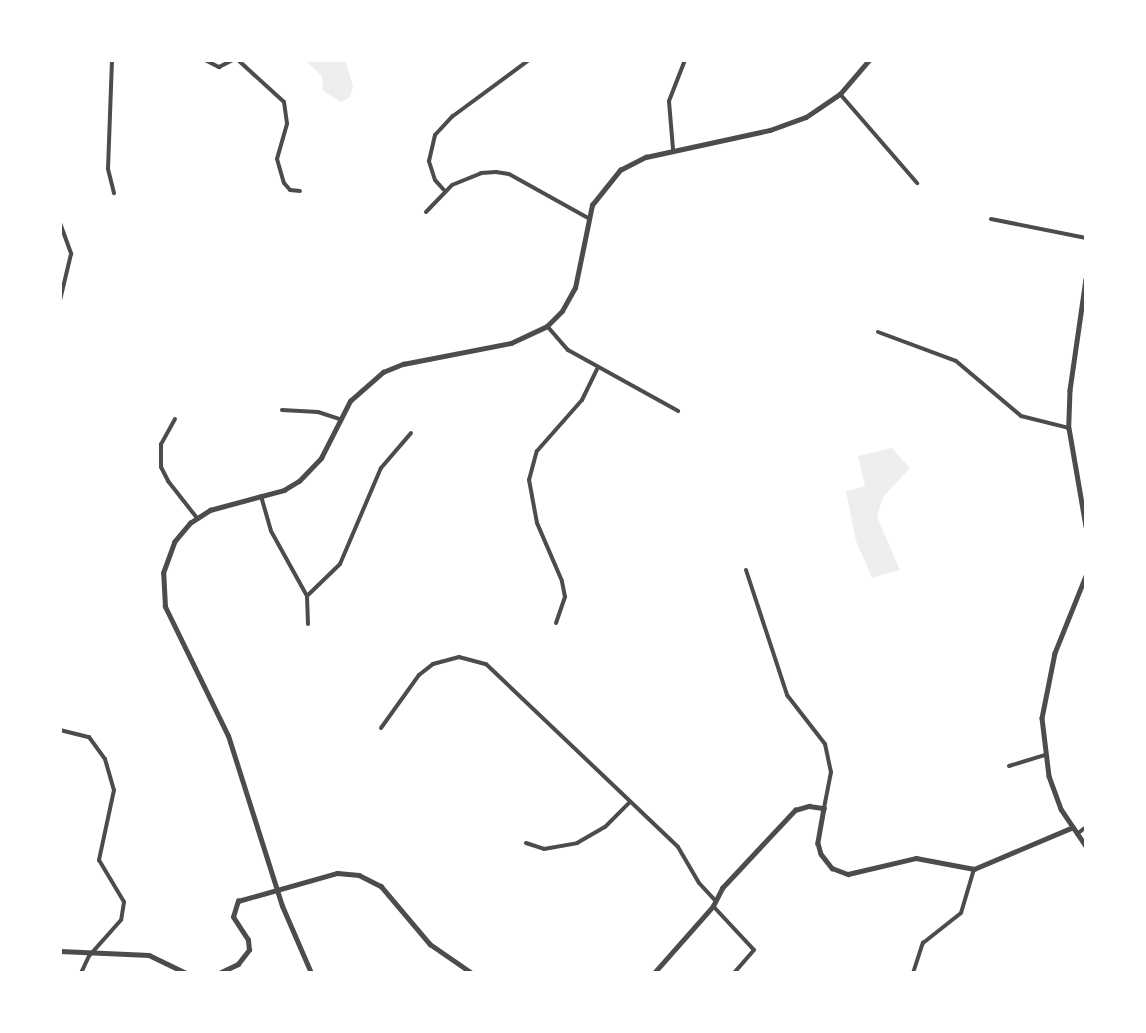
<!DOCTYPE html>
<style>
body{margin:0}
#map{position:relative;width:1146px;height:1033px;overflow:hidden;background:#fff;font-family:Mulish,sans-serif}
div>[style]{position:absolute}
.green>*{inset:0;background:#eee}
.minor>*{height:4px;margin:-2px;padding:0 2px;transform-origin:2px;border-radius:2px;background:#4c4c4c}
.tertiary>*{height:4.5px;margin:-2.25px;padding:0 2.25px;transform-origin:2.25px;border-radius:2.25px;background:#4c4c4c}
span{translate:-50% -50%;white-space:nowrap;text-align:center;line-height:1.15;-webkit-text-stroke:6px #fff;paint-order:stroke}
.frame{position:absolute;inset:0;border:62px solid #fff;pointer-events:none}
</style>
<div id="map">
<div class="green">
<i style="clip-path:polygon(305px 60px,345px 60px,353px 86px,350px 97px,341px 102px,323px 91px,322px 76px)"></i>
<i style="clip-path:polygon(892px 448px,910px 468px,883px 497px,877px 517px,900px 570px,872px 578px,856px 541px,846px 491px,865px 486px,858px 456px)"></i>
</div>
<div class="minor">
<i style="left:112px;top:60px;width:109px;rotate:92.1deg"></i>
<i style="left:108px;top:169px;width:25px;rotate:76deg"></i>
<i style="left:205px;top:60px;width:16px;rotate:27deg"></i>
<i style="left:219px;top:67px;width:16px;rotate:-27deg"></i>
<i style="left:238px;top:60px;width:62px;rotate:42.4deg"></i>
<i style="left:284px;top:102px;width:22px;rotate:82deg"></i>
<i style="left:287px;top:124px;width:36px;rotate:106deg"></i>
<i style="left:277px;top:159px;width:25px;rotate:74deg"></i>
<i style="left:284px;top:183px;width:9px;rotate:49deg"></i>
<i style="left:290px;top:190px;width:10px;rotate:6deg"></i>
<i style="left:840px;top:94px;width:118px;rotate:49.1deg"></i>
<i style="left:673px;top:149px;width:48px;rotate:-94.8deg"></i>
<i style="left:669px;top:101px;width:44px;rotate:-68.7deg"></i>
<i style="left:444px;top:190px;width:13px;rotate:-132deg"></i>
<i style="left:435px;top:180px;width:20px;rotate:-108deg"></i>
<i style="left:429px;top:161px;width:27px;rotate:-77deg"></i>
<i style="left:435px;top:135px;width:26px;rotate:-47deg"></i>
<i style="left:453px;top:116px;width:94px;rotate:-36.4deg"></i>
<i style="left:426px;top:212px;width:37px;rotate:-46deg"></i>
<i style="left:452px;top:185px;width:31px;rotate:-22deg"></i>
<i style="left:481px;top:173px;width:15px;rotate:-4deg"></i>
<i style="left:496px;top:172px;width:13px;rotate:9deg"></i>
<i style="left:509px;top:174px;width:90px;rotate:29.1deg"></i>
<i style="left:991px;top:219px;width:97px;rotate:11.3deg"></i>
<i style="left:60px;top:223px;width:33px;rotate:70deg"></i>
<i style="left:71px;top:254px;width:47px;rotate:103.4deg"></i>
<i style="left:547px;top:326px;width:32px;rotate:49deg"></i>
<i style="left:568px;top:350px;width:126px;rotate:29deg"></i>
<i style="left:878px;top:332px;width:83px;rotate:20.4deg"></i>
<i style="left:956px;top:361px;width:85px;rotate:40.2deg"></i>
<i style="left:1021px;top:416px;width:49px;rotate:14deg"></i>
<i style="left:282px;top:410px;width:36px;rotate:3deg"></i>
<i style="left:318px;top:412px;width:23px;rotate:18deg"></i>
<i style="left:175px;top:419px;width:29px;rotate:119deg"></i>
<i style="left:161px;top:444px;width:23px;rotate:90deg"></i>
<i style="left:161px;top:467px;width:16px;rotate:63deg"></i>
<i style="left:168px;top:481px;width:47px;rotate:51.9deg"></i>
<i style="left:261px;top:496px;width:36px;rotate:74deg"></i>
<i style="left:271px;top:531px;width:74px;rotate:61deg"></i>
<i style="left:307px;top:596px;width:28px;rotate:88deg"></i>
<i style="left:746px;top:570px;width:132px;rotate:71.8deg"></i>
<i style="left:787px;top:695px;width:62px;rotate:52.2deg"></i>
<i style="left:825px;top:744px;width:29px;rotate:78deg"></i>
<i style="left:831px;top:772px;width:37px;rotate:101deg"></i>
<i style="left:307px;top:596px;width:46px;rotate:-44.1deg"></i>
<i style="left:340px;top:564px;width:104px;rotate:-66.9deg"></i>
<i style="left:381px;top:468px;width:46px;rotate:-49.4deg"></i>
<i style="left:556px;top:623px;width:28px;rotate:-71deg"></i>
<i style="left:565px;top:597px;width:16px;rotate:-101deg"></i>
<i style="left:562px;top:581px;width:63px;rotate:-113.3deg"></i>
<i style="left:537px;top:523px;width:44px;rotate:-100.5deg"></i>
<i style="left:529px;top:480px;width:30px;rotate:-75deg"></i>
<i style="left:537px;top:451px;width:68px;rotate:-48.6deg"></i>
<i style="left:582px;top:400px;width:34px;rotate:-64deg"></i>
<i style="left:381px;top:728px;width:65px;rotate:-54.4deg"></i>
<i style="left:419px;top:675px;width:18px;rotate:-38deg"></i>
<i style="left:433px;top:664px;width:27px;rotate:-15deg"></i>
<i style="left:459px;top:657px;width:28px;rotate:15deg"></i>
<i style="left:486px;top:664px;width:265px;rotate:43.6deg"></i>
<i style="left:678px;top:847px;width:42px;rotate:59.7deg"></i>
<i style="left:699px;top:883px;width:23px;rotate:47deg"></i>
<i style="left:60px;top:730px;width:30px;rotate:14deg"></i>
<i style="left:89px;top:737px;width:27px;rotate:54deg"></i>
<i style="left:105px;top:759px;width:32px;rotate:74deg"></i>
<i style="left:114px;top:790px;width:72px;rotate:102.1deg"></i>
<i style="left:99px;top:860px;width:49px;rotate:59.2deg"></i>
<i style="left:124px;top:902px;width:18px;rotate:99deg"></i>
<i style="left:121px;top:920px;width:48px;rotate:131.6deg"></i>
<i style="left:89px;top:956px;width:19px;rotate:115deg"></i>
<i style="left:1009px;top:766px;width:38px;rotate:-17deg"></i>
<i style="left:1077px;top:834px;width:11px;rotate:-38deg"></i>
<i style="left:526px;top:843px;width:19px;rotate:18deg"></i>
<i style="left:544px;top:849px;width:34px;rotate:-10deg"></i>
<i style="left:577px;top:843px;width:32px;rotate:-30deg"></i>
<i style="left:605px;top:827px;width:34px;rotate:-45deg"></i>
<i style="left:713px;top:906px;width:60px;rotate:47deg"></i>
<i style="left:754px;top:950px;width:30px;rotate:131deg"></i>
<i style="left:913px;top:973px;width:32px;rotate:-72deg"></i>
<i style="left:923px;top:943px;width:48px;rotate:-38.3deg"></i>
<i style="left:961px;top:913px;width:46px;rotate:-73.5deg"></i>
</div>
<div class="tertiary">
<i style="left:1086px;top:279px;width:112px;rotate:98.2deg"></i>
<i style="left:1070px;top:390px;width:38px;rotate:92deg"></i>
<i style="left:1069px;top:428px;width:99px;rotate:80.2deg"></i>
<i style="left:1086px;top:576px;width:83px;rotate:111.9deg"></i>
<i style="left:1055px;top:653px;width:66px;rotate:101.3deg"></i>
<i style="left:1042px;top:718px;width:58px;rotate:83.1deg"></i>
<i style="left:1049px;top:776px;width:35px;rotate:70deg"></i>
<i style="left:1061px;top:809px;width:45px;rotate:56deg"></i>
<i style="left:60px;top:951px;width:89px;rotate:2.6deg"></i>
<i style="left:149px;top:955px;width:41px;rotate:25.9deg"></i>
<i style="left:219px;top:973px;width:21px;rotate:-25deg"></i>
<i style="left:238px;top:964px;width:18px;rotate:-52deg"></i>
<i style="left:249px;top:950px;width:10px;rotate:-96deg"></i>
<i style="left:248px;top:940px;width:27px;rotate:-123deg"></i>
<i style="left:233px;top:917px;width:17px;rotate:-73deg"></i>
<i style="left:238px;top:901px;width:103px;rotate:-15.8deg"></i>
<i style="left:337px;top:873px;width:22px;rotate:5deg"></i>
<i style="left:359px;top:875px;width:25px;rotate:27deg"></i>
<i style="left:381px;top:886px;width:76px;rotate:49.8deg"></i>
<i style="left:430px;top:944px;width:51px;rotate:34.6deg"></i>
<i style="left:311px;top:973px;width:73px;rotate:-113.4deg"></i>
<i style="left:282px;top:906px;width:178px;rotate:-107.6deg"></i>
<i style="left:228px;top:736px;width:144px;rotate:-116deg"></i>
<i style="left:165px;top:607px;width:34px;rotate:-93deg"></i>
<i style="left:163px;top:573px;width:33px;rotate:-70deg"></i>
<i style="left:174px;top:542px;width:25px;rotate:-50deg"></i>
<i style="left:190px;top:523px;width:24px;rotate:-33deg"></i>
<i style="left:210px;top:510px;width:77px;rotate:-15.1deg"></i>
<i style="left:284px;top:490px;width:17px;rotate:-31deg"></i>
<i style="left:299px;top:481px;width:32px;rotate:-46deg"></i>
<i style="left:321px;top:458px;width:64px;rotate:-63deg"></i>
<i style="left:350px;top:401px;width:44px;rotate:-41.3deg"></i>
<i style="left:383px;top:372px;width:22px;rotate:-22deg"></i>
<i style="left:403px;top:364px;width:110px;rotate:-11deg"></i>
<i style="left:511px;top:343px;width:40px;rotate:-25deg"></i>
<i style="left:547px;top:326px;width:21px;rotate:-45deg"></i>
<i style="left:562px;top:311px;width:26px;rotate:-61deg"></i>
<i style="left:575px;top:288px;width:85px;rotate:-78.4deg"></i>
<i style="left:592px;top:205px;width:45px;rotate:-51.3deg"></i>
<i style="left:620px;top:170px;width:29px;rotate:-27deg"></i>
<i style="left:646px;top:157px;width:127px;rotate:-12.3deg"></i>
<i style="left:770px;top:130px;width:38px;rotate:-20deg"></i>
<i style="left:806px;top:117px;width:41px;rotate:-34.1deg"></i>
<i style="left:840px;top:94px;width:45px;rotate:-49.5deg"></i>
<i style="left:654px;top:973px;width:89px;rotate:-48.6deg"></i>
<i style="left:713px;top:906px;width:20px;rotate:-63deg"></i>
<i style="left:722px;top:888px;width:107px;rotate:-46.9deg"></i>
<i style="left:795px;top:810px;width:15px;rotate:-16deg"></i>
<i style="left:809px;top:806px;width:15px;rotate:8deg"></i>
<i style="left:824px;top:808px;width:36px;rotate:100deg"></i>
<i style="left:818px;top:843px;width:11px;rotate:75deg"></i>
<i style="left:821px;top:854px;width:18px;rotate:52deg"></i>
<i style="left:832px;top:868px;width:17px;rotate:21deg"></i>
<i style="left:848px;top:874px;width:70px;rotate:-13.2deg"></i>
<i style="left:916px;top:858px;width:59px;rotate:10.7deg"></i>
<i style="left:974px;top:869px;width:105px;rotate:-22.9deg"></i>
</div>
<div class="frame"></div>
</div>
